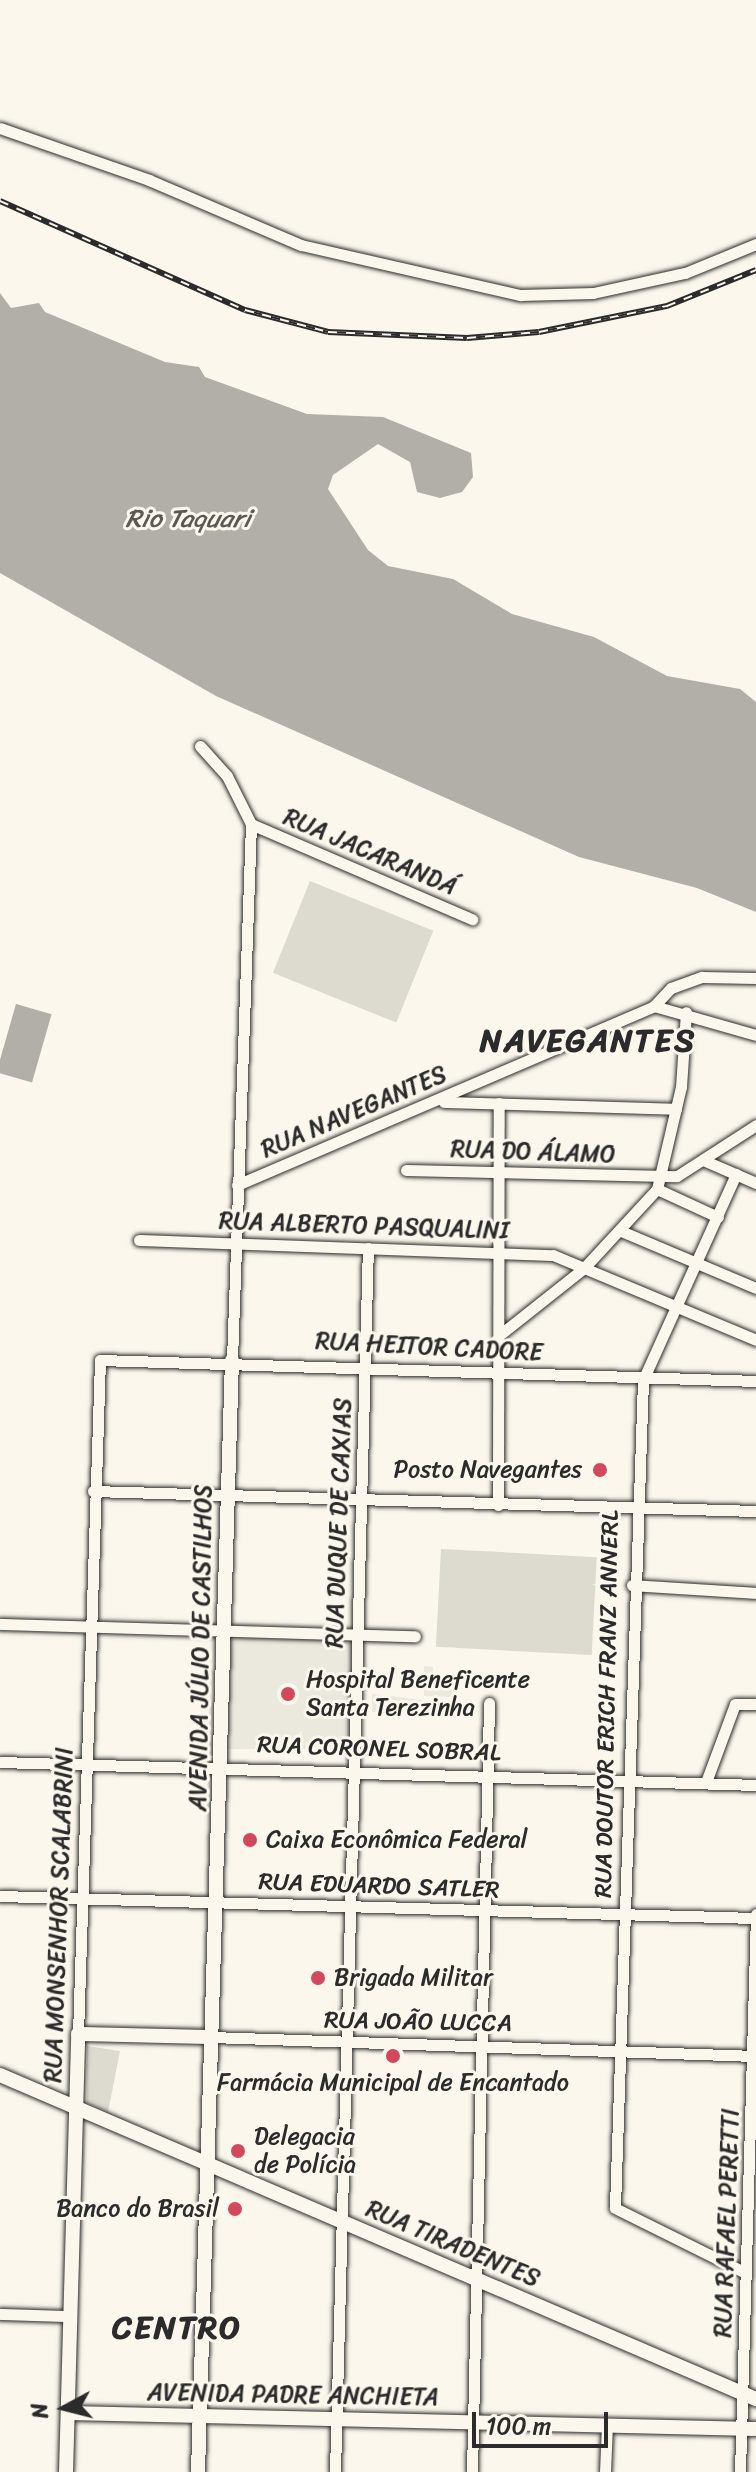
<!DOCTYPE html>
<meta charset="utf-8">
<style>
body{margin:0}
#map{position:relative;width:756px;height:2472px;overflow:hidden;background:#fbf7ec;font-family:Sriracha,sans-serif}
div>[style]{position:absolute}
.built>*{inset:0;background:#ebe8de;transform-origin:0 0}
.green>*{inset:0;background:#dddad0;transform-origin:0 0}
.water>*{inset:0;background:#b1afa7;transform-origin:0 0}
.roads{filter:drop-shadow(0 0 2px #2b2b2b) drop-shadow(0 0 2px #2b2b2b)}
.minor>*{height:11px;margin:-5.5px;padding:0 5.5px;transform-origin:5.5px;border-radius:5.5px;background:#fbf7ec}
.tertiary>*{height:14px;margin:-7px;padding:0 7px;transform-origin:7px;border-radius:7px;background:#fbf7ec}
.rail>*{height:6px;margin-top:-3px;transform-origin:0;background:repeating-linear-gradient(90deg,#fbf7ec 0 9px,#2b2b2b 0 18px);box-sizing:border-box;border-block:2px solid #2b2b2b}
.dots>*{width:22px;height:22px;translate:-50% -50%;box-sizing:border-box;border:4px solid #fbf7ec;border-radius:50%}
span{translate:-50% -50%;white-space:nowrap;text-align:center;line-height:1.15;-webkit-text-stroke:6px #fbf7ec;paint-order:stroke}
.street-label{font-size:24px;color:#2b2b2b}
.poi-label{font-size:24px;color:#2b2b2b}
.right{translate:-100% -50%;text-align:right}
.left{translate:0 -50%;text-align:left}
.water-label{font-size:26px;color:#5a5956;font-style:italic}
.district-label{font-size:32px;color:#2b2b2b;font-weight:700;letter-spacing:2px}
.north{position:absolute;left:24px;top:2368px;width:80px;height:80px;-webkit-text-stroke:6px #fbf7ec;paint-order:stroke;rotate:263deg;font-size:22px;font-weight:700;line-height:32px;text-align:center;color:#2b2b2b}
.north::after{content:'';display:block;margin:auto;width:28px;height:36px;background:#2b2b2b;clip-path:polygon(50% 0,100% 100%,50% 72%,0 100%)}
.scale{position:absolute;left:472px;top:2412px;width:136px;height:36px;box-sizing:border-box;border:4px solid #2b2b2b;border-top:0;padding-left:10px;font-size:24px;line-height:28px;white-space:nowrap;color:#2b2b2b;-webkit-text-stroke:6px #fbf7ec;paint-order:stroke}
</style>
<div id="map">
<div class="built">
<i style="left:226px;top:1638px;width:126px;height:111px"></i>
<i style="clip-path:polygon(424px 1666px,433px 1667px,434px 1683px,455px 1683px,455px 1697px,424px 1696px)"></i>
<i style="clip-path:polygon(372px 1694px,422px 1700px,422px 1713px,372px 1712px)"></i>
</div>
<div class="green">
<i style="left:310px;top:881px;width:133px;height:99px;rotate:22deg"></i>
<i style="left:441px;top:1549px;width:156px;height:98px;rotate:3deg"></i>
<i style="clip-path:polygon(87px 2046px,120px 2051px,108px 2112px,87px 2103px)"></i>
</div>
<div class="water">
<i style="clip-path:polygon(0 293px,11px 308px,39px 303px,45px 312px,165px 362px,199px 367px,205px 377px,307px 414px,383px 417px,471px 453px,473px 477px,462px 492px,440px 498px,417px 492px,410px 462px,378px 444px,333px 475px,328px 489px,368px 550px,388px 566px,453px 579px,512px 614px,594px 637px,667px 676px,740px 689px,756px 702px,756px 912px,697px 888px,579px 857px,216px 696px,0 573px)"></i>
<i style="left:16px;top:1004px;width:37px;height:71px;rotate:16deg"></i>
</div>
<div class="roads">
<div class="minor">
<i style="left:0;top:128px;width:158px;rotate:19.2deg"></i>
<i style="left:149px;top:180px;width:165px;rotate:23.2deg"></i>
<i style="left:301px;top:245px;width:225px;rotate:12.9deg"></i>
<i style="left:520px;top:295px;width:73px;rotate:-1.6deg"></i>
<i style="left:593px;top:293px;width:94px;rotate:-12.3deg"></i>
<i style="left:685px;top:273px;width:77px;rotate:-22.2deg"></i>
<i style="left:200px;top:746px;width:40px;rotate:48deg"></i>
<i style="left:227px;top:776px;width:54px;rotate:63.4deg"></i>
<i style="left:251px;top:824px;width:537px;rotate:92.03deg"></i>
<i style="left:251px;top:824px;width:241px;rotate:23.3deg"></i>
<i style="left:654px;top:1006px;width:25px;rotate:-47deg"></i>
<i style="left:671px;top:988px;width:33px;rotate:-20deg"></i>
<i style="left:702px;top:977px;width:54px;rotate:1.1deg"></i>
<i style="left:444px;top:1102px;width:232px;rotate:1.7deg"></i>
<i style="left:703px;top:1160px;width:58px;rotate:23.5deg"></i>
<i style="left:406px;top:1170px;width:271px;rotate:1.3deg"></i>
<i style="left:677px;top:1176px;width:94px;rotate:-32.8deg"></i>
<i style="left:736px;top:1174px;width:226px;rotate:114.3deg"></i>
<i style="left:643px;top:1380px;width:828px;rotate:91.94deg"></i>
<i style="left:615px;top:2208px;width:144px;rotate:26.4deg"></i>
<i style="left:237px;top:1185px;width:454px;rotate:-23.2deg"></i>
<i style="left:654px;top:1006px;width:106px;rotate:15.9deg"></i>
<i style="left:657px;top:1189px;width:67px;rotate:24.7deg"></i>
<i style="left:621px;top:1231px;width:147px;rotate:22.9deg"></i>
<i style="left:139px;top:1240px;width:414px;rotate:2.1deg"></i>
<i style="left:553px;top:1255px;width:220px;rotate:22.7deg"></i>
<i style="left:502px;top:1333px;width:105px;rotate:-38.4deg"></i>
<i style="left:584px;top:1268px;width:108px;rotate:-47.3deg"></i>
<i style="left:657px;top:1189px;width:105px;rotate:-76.8deg"></i>
<i style="left:681px;top:1087px;width:75px;rotate:-86.2deg"></i>
<i style="left:93px;top:1491px;width:663px;rotate:1.73deg"></i>
<i style="left:498px;top:1505px;width:402px;rotate:-89.9deg"></i>
<i style="left:632px;top:1585px;width:124px;rotate:3.7deg"></i>
<i style="left:0;top:1624px;width:415px;rotate:1.7deg"></i>
<i style="left:0;top:1762px;width:756px;rotate:1.74deg"></i>
<i style="left:706px;top:1782px;width:83px;rotate:-69.6deg"></i>
<i style="left:735px;top:1704px;width:21px"></i>
<i style="left:0;top:1896px;width:756px;rotate:1.67deg"></i>
<i style="left:78px;top:2034px;width:674px;rotate:-88.13deg"></i>
<i style="left:100px;top:1360px;width:656px;rotate:1.83deg"></i>
<i style="left:211px;top:2037px;width:545px;rotate:2deg"></i>
<i style="left:0;top:2314px;width:67px;rotate:1.7deg"></i>
<i style="left:335px;top:2472px;width:1224px;rotate:-88.46deg"></i>
<i style="left:472px;top:2472px;width:769px;rotate:-88.73deg"></i>
<i style="left:605px;top:2472px;width:48px;rotate:-87.6deg"></i>
<i style="left:740px;top:2472px;width:558px;rotate:-88.36deg"></i>
</div>
<div class="tertiary">
<i style="left:0;top:2075px;width:823px;rotate:23.2deg"></i>
<i style="left:69px;top:2413px;width:687px;rotate:1.33deg"></i>
<i style="left:66px;top:2472px;width:438px;rotate:-88.4deg"></i>
<i style="left:78px;top:2034px;width:133px;rotate:1.3deg"></i>
<i style="left:198px;top:2472px;width:1112px;rotate:-88.25deg"></i>
</div>
</div>
<div class="rail">
<i style="left:0;top:201px;width:268px;rotate:24deg"></i>
<i style="left:245px;top:310px;width:86px;rotate:14.8deg"></i>
<i style="left:328px;top:332px;width:139px;rotate:2.5deg"></i>
<i style="left:467px;top:338px;width:72px;rotate:-4.8deg"></i>
<i style="left:539px;top:332px;width:131px;rotate:-11.5deg"></i>
<i style="left:667px;top:306px;width:96px;rotate:-22deg"></i>
</div>
<div class="dots">
<i style="left:600px;top:1470px;background:#d1495b"></i>
<i style="left:288px;top:1694px;background:#d1495b"></i>
<i style="left:250px;top:1840px;background:#d1495b"></i>
<i style="left:318px;top:1978px;background:#d1495b"></i>
<i style="left:393px;top:2056px;background:#d1495b"></i>
<i style="left:238px;top:2151px;background:#d1495b"></i>
<i style="left:235px;top:2209px;background:#d1495b"></i>
</div>
<div class="street-label">
<span style="left:370px;top:852px;rotate:23deg">RUA JACARANDÁ</span>
<span style="left:354px;top:1112px;rotate:-23deg">RUA NAVEGANTES</span>
<span style="left:533px;top:1152px;rotate:2deg">RUA DO ÁLAMO</span>
<span style="left:364px;top:1226px;rotate:2deg">RUA ALBERTO PASQUALINI</span>
<span style="left:429px;top:1347px;rotate:3deg">RUA HEITOR CADORE</span>
<span style="left:339px;top:1523px;rotate:-88deg">RUA DUQUE DE CAXIAS</span>
<span style="left:201px;top:1648px;rotate:-89deg">AVENIDA JÚLIO DE CASTILHOS</span>
<span style="left:607px;top:1704px;rotate:-89deg">RUA DOUTOR ERICH FRANZ ANNERL</span>
<span style="left:379px;top:1749px;rotate:2deg">RUA CORONEL SOBRAL</span>
<span style="left:379px;top:1886px;rotate:2deg">RUA EDUARDO SATLER</span>
<span style="left:59px;top:1915px;rotate:-88deg">RUA MONSENHOR SCALABRINI</span>
<span style="left:418px;top:2022px;rotate:1deg">RUA JOÃO LUCCA</span>
<span style="left:727px;top:2223px;rotate:-88deg">RUA RAFAEL PERETTI</span>
<span style="left:453px;top:2244px;rotate:23deg">RUA TIRADENTES</span>
<span style="left:293px;top:2395px;rotate:1deg">AVENIDA PADRE ANCHIETA</span>
</div>
<div class="poi-label">
<span class="right" style="left:582px;top:1470px">Posto Navegantes</span>
<span class="left" style="left:306px;top:1694px">Hospital Beneficente<br>Santa Terezinha</span>
<span class="left" style="left:266px;top:1840px">Caixa Econômica Federal</span>
<span class="left" style="left:334px;top:1978px">Brigada Militar</span>
<span style="left:393px;top:2083px">Farmácia Municipal de Encantado</span>
<span class="left" style="left:254px;top:2151px">Delegacia<br>de Polícia</span>
<span class="right" style="left:219px;top:2209px">Banco do Brasil</span>
</div>
<div class="water-label">
<span style="left:188px;top:519px">Rio Taquari</span>
</div>
<div class="district-label">
<span style="left:588px;top:1041px">NAVEGANTES</span>
<span style="left:177px;top:2328px">CENTRO</span>
</div>
<div class="north">N</div>
<div class="scale">100 m</div>
</div>
